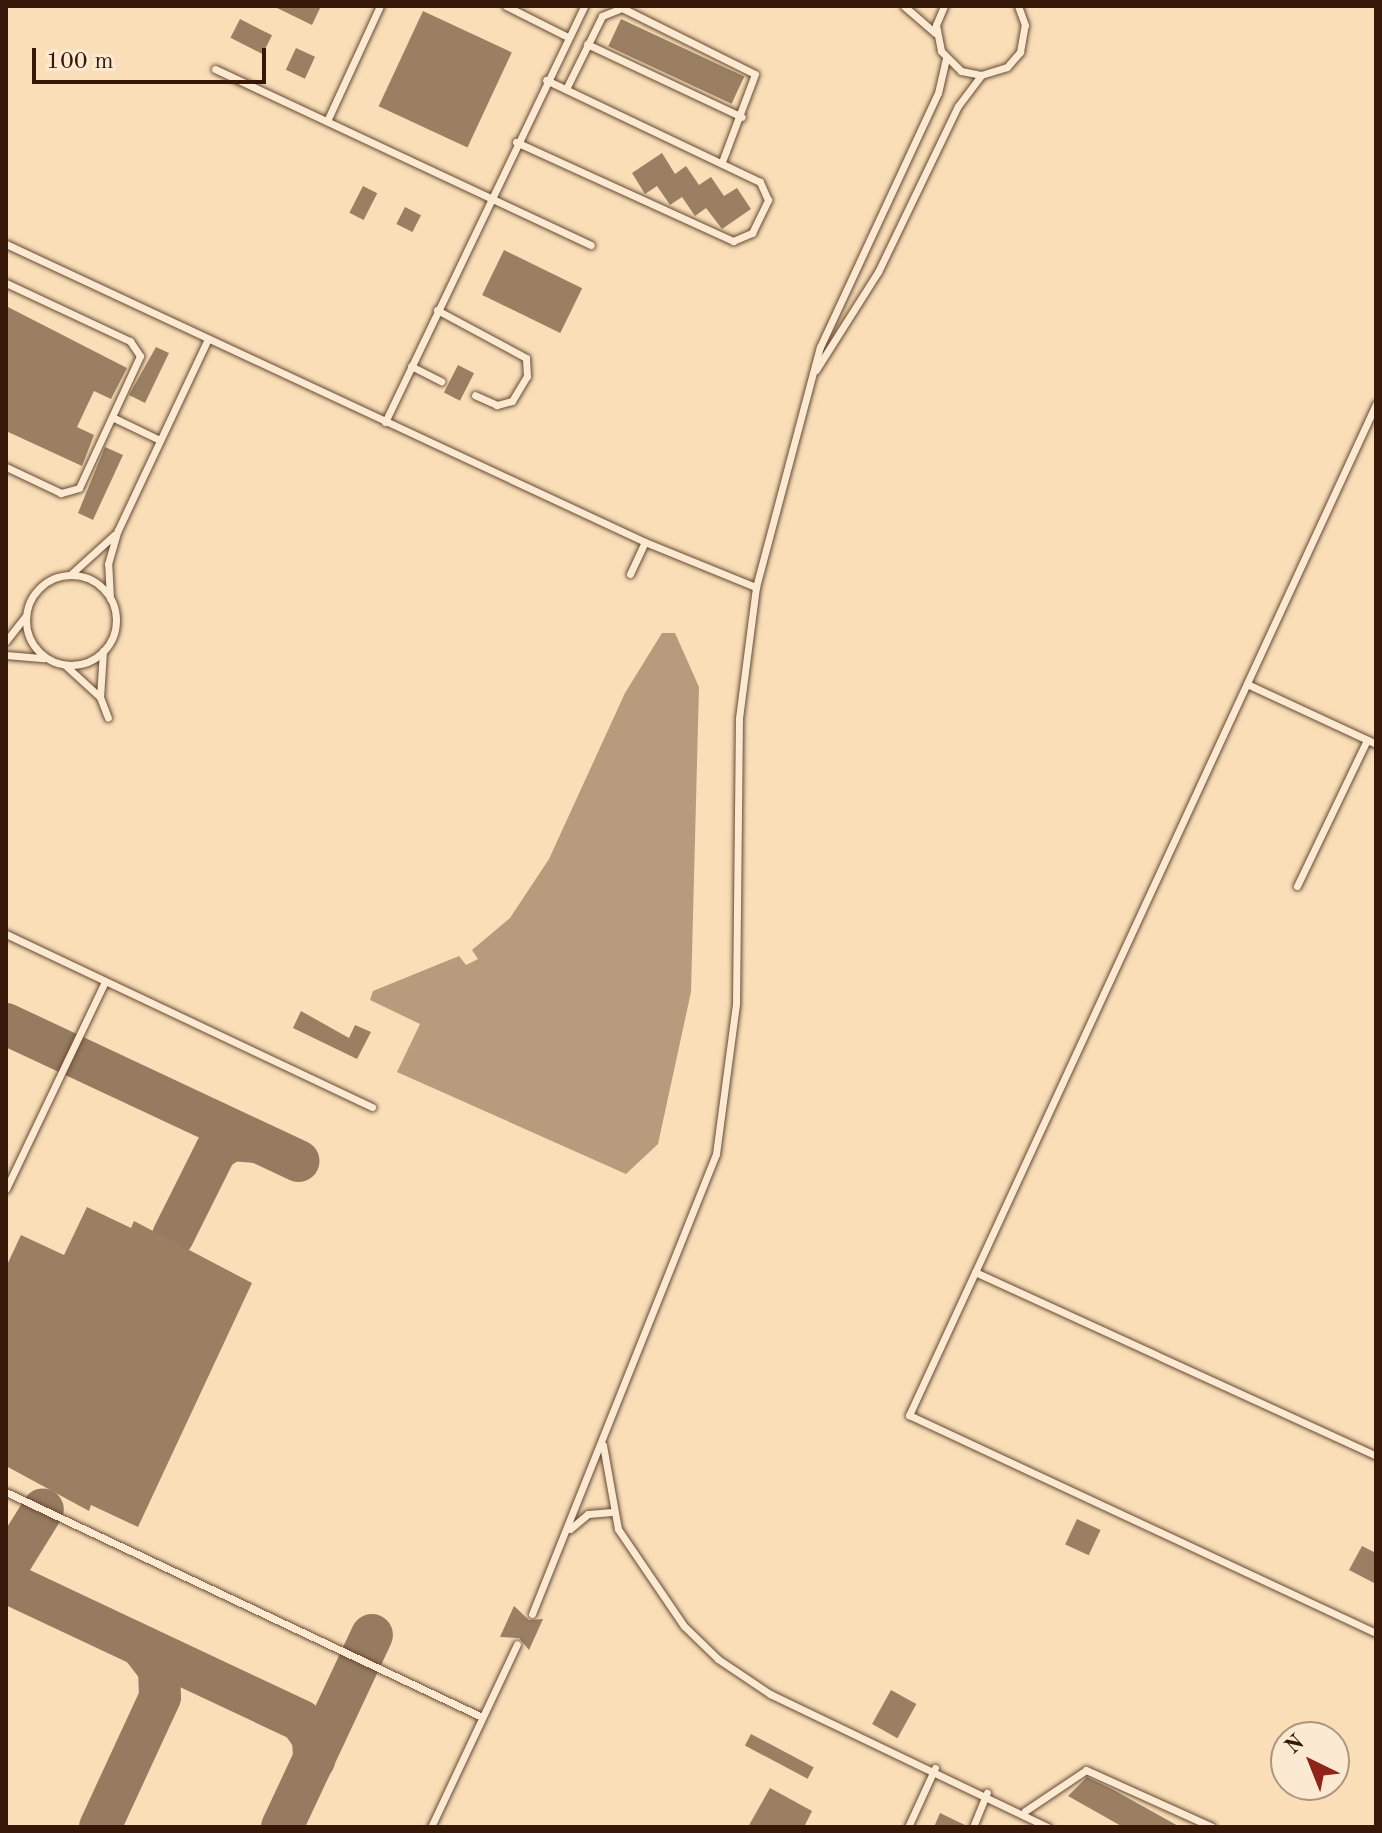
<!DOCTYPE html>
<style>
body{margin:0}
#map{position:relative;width:1382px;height:1833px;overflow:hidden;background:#f9deb8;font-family:"Old Standard TT",serif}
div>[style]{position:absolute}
.water>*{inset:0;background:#b69b7c}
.taxiway>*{height:42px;margin:-21px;padding:0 21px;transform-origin:21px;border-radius:21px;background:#977b60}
.building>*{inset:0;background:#9b7f63;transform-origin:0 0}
.roads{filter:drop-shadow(0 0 2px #664a33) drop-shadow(0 0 2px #664a33)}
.service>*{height:7px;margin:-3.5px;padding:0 3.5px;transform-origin:3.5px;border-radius:3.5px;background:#fbead1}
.service>.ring{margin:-3.5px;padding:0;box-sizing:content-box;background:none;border:7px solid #fbead1;border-radius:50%}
span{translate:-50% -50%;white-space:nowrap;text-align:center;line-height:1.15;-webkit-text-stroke:6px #fbead1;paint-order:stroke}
.frame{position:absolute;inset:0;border:8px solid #351807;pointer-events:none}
.north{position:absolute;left:1270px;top:1721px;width:80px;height:80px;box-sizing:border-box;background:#fbead1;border:2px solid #ac9680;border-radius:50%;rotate:317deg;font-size:22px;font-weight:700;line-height:32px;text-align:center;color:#351807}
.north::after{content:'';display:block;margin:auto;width:28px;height:36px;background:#8f2418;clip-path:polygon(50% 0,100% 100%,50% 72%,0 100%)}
.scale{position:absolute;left:32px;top:48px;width:234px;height:36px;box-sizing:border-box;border:4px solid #351807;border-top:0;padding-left:10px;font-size:24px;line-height:28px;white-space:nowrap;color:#351807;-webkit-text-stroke:6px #fbead1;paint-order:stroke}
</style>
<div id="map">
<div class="water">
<i style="clip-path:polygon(662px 633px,675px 633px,699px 687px,691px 992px,658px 1144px,626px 1174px,397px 1072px,420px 1024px,370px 1000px,373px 991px,459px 956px,466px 965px,478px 959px,472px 950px,510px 918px,549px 859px,625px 693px)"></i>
</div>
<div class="taxiway">
<i style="left:6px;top:1024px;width:323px;rotate:25.1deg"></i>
<i style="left:173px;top:1236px;width:96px;rotate:-63.4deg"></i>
<i style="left:216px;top:1150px;width:19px;rotate:-32deg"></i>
<i style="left:232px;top:1140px;width:25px;rotate:5deg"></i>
<i style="left:6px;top:1569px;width:70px;rotate:-58.3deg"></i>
<i style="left:6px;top:1582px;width:326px;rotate:25.2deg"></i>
<i style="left:301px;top:1721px;width:21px;rotate:55deg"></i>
<i style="left:313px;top:1738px;width:22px;rotate:87deg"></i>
<i style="left:100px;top:1827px;width:143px;rotate:-65.2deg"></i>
<i style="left:160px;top:1697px;width:28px;rotate:-92deg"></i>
<i style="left:159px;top:1669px;width:29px;rotate:-128deg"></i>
<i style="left:282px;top:1827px;width:212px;rotate:-64.9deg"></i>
</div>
<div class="building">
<i style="clip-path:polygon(273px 6px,321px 6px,312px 25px)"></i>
<i style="left:423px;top:11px;width:98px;height:105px;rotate:25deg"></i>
<i style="left:240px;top:19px;width:36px;height:21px;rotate:27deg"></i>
<i style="left:621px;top:19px;width:136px;height:30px;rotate:25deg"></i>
<i style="left:296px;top:48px;width:21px;height:24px;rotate:25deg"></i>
<i style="clip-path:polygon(662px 153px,675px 174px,686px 166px,699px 185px,711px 177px,724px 196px,737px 188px,751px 209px,722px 229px,706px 208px,695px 216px,682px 197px,670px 205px,657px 186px,645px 194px,632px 173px)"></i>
<i style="left:363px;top:186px;width:16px;height:30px;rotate:27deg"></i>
<i style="left:405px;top:207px;width:18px;height:19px;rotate:27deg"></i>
<i style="left:504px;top:250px;width:87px;height:50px;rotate:26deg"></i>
<i style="clip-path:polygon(6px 306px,127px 368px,111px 399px,94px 391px,77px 427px,94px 435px,82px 466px,6px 431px)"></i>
<i style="clip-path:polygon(156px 347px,169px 353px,145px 403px,129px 395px)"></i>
<i style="left:458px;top:365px;width:18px;height:31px;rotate:27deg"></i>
<i style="clip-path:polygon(105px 447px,123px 455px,93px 520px,78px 513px)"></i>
<i style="clip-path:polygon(301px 1011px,349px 1038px,355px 1025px,371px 1032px,357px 1059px,293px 1028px)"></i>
<i style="clip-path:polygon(87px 1207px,131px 1228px,134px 1221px,252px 1283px,138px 1527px,91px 1505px,89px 1511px,6px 1466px,6px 1267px,21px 1235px,64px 1255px)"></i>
<i style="left:1077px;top:1519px;width:26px;height:28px;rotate:25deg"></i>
<i style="clip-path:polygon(1362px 1546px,1376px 1553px,1376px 1584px,1349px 1570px)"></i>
<i style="clip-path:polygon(514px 1606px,529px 1620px,543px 1619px,529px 1650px,519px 1638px,500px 1637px)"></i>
<i style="left:891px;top:1690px;width:29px;height:39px;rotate:29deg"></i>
<i style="left:751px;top:1734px;width:71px;height:13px;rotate:28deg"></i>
<i style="clip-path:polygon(1087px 1777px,1112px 1789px,1180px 1827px,1123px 1827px,1068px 1796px)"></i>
<i style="clip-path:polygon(770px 1788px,812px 1811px,804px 1827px,748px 1827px)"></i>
<i style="clip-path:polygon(940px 1813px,967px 1826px,967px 1827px,934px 1827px)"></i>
</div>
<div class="roads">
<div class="service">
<i style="left:506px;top:6px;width:67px;rotate:26.6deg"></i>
<i style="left:904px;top:6px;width:41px;rotate:41.1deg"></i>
<i style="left:944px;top:6px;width:21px;rotate:113deg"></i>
<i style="left:936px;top:25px;width:26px;rotate:79deg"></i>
<i style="left:941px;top:51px;width:28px;rotate:45deg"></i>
<i style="left:961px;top:71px;width:20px;rotate:11deg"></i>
<i style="left:981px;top:75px;width:27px;rotate:-17deg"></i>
<i style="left:1007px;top:67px;width:20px;rotate:-49deg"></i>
<i style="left:1020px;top:52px;width:27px;rotate:-80deg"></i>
<i style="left:1025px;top:25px;width:20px;rotate:-110deg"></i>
<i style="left:587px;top:44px;width:171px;rotate:25.2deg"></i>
<i style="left:215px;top:69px;width:415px;rotate:25.1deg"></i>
<i style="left:566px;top:89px;width:81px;rotate:-63.7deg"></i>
<i style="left:602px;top:16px;width:22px;rotate:-22deg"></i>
<i style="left:622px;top:8px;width:148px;rotate:26.4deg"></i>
<i style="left:755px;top:74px;width:94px;rotate:110.6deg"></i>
<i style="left:327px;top:121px;width:127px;rotate:-65.3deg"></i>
<i style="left:516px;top:142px;width:239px;rotate:24.5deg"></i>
<i style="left:733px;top:241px;width:21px;rotate:-23deg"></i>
<i style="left:752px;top:233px;width:37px;rotate:-64deg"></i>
<i style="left:768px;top:200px;width:20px;rotate:-114deg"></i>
<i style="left:760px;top:182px;width:237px;rotate:-154.5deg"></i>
<i style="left:6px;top:244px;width:705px;rotate:25deg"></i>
<i style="left:645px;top:542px;width:120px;rotate:22.1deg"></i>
<i style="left:6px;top:283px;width:137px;rotate:25.1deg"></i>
<i style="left:130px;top:341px;width:18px;rotate:56deg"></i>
<i style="left:140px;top:356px;width:145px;rotate:114.8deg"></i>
<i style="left:79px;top:488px;width:19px;rotate:164deg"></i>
<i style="left:61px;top:493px;width:61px;rotate:-154.7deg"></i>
<i style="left:437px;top:310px;width:101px;rotate:28.3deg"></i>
<i style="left:526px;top:358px;width:18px;rotate:87deg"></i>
<i style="left:527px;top:376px;width:29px;rotate:121deg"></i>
<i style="left:512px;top:401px;width:16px;rotate:165deg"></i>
<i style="left:497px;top:405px;width:24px;rotate:-156deg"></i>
<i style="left:411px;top:366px;width:34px;rotate:27deg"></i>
<i style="left:816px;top:370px;width:116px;rotate:-57.7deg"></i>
<i style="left:878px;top:272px;width:184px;rotate:-64.3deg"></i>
<i style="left:958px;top:106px;width:39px;rotate:-53deg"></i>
<i style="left:1376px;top:404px;width:1114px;rotate:114.79deg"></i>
<i style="left:909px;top:1415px;width:515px;rotate:25.02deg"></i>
<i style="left:114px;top:418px;width:51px;rotate:25.6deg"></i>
<i style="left:385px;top:422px;width:461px;rotate:-64.4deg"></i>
<i style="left:71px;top:574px;width:58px;rotate:-42.2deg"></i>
<i style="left:630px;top:574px;width:35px;rotate:-65deg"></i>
<i class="ring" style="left:26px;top:575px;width:83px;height:83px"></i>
<i style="left:110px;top:598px;width:34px;rotate:-93deg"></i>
<i style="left:108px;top:564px;width:35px;rotate:-74deg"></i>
<i style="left:118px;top:530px;width:211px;rotate:-64.8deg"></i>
<i style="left:6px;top:641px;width:31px;rotate:-52deg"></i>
<i style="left:103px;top:651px;width:46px;rotate:93.7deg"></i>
<i style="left:100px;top:697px;width:22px;rotate:69deg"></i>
<i style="left:6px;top:655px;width:38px;rotate:5deg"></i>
<i style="left:66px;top:666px;width:46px;rotate:42.4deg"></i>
<i style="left:1247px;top:684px;width:142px;rotate:24.9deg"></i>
<i style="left:1297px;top:886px;width:162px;rotate:-64.4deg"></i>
<i style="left:6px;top:934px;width:405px;rotate:25.3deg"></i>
<i style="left:6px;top:1189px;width:230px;rotate:-64.5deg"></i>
<i style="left:975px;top:1272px;width:441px;rotate:24.6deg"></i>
<i style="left:603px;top:1445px;width:85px;rotate:79.9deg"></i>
<i style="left:618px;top:1529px;width:117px;rotate:55.8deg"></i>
<i style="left:684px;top:1626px;width:47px;rotate:44.1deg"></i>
<i style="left:718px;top:1659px;width:63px;rotate:33.9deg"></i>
<i style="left:770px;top:1694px;width:308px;rotate:25.6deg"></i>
<i style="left:6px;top:1492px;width:526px;rotate:25.3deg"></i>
<i style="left:570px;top:1529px;width:23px;rotate:-40deg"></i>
<i style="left:588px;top:1514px;width:24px;rotate:-5deg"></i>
<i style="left:532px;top:1614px;width:495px;rotate:-68.2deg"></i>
<i style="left:716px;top:1154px;width:151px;rotate:-82.4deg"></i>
<i style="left:736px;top:1004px;width:286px;rotate:-89.4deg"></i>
<i style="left:739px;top:718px;width:132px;rotate:-82.6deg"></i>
<i style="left:756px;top:587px;width:248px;rotate:-75.1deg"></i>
<i style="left:820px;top:347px;width:280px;rotate:-65.1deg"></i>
<i style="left:938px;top:93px;width:35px;rotate:-77deg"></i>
<i style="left:1025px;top:1811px;width:73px;rotate:-33.9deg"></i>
<i style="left:1086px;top:1770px;width:138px;rotate:24.3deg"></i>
<i style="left:431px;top:1827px;width:202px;rotate:-64.8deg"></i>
<i style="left:908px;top:1827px;width:65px;rotate:-65.4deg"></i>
<i style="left:973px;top:1827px;width:37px;rotate:-68deg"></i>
</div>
</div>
<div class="frame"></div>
<div class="north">N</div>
<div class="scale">100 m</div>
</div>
